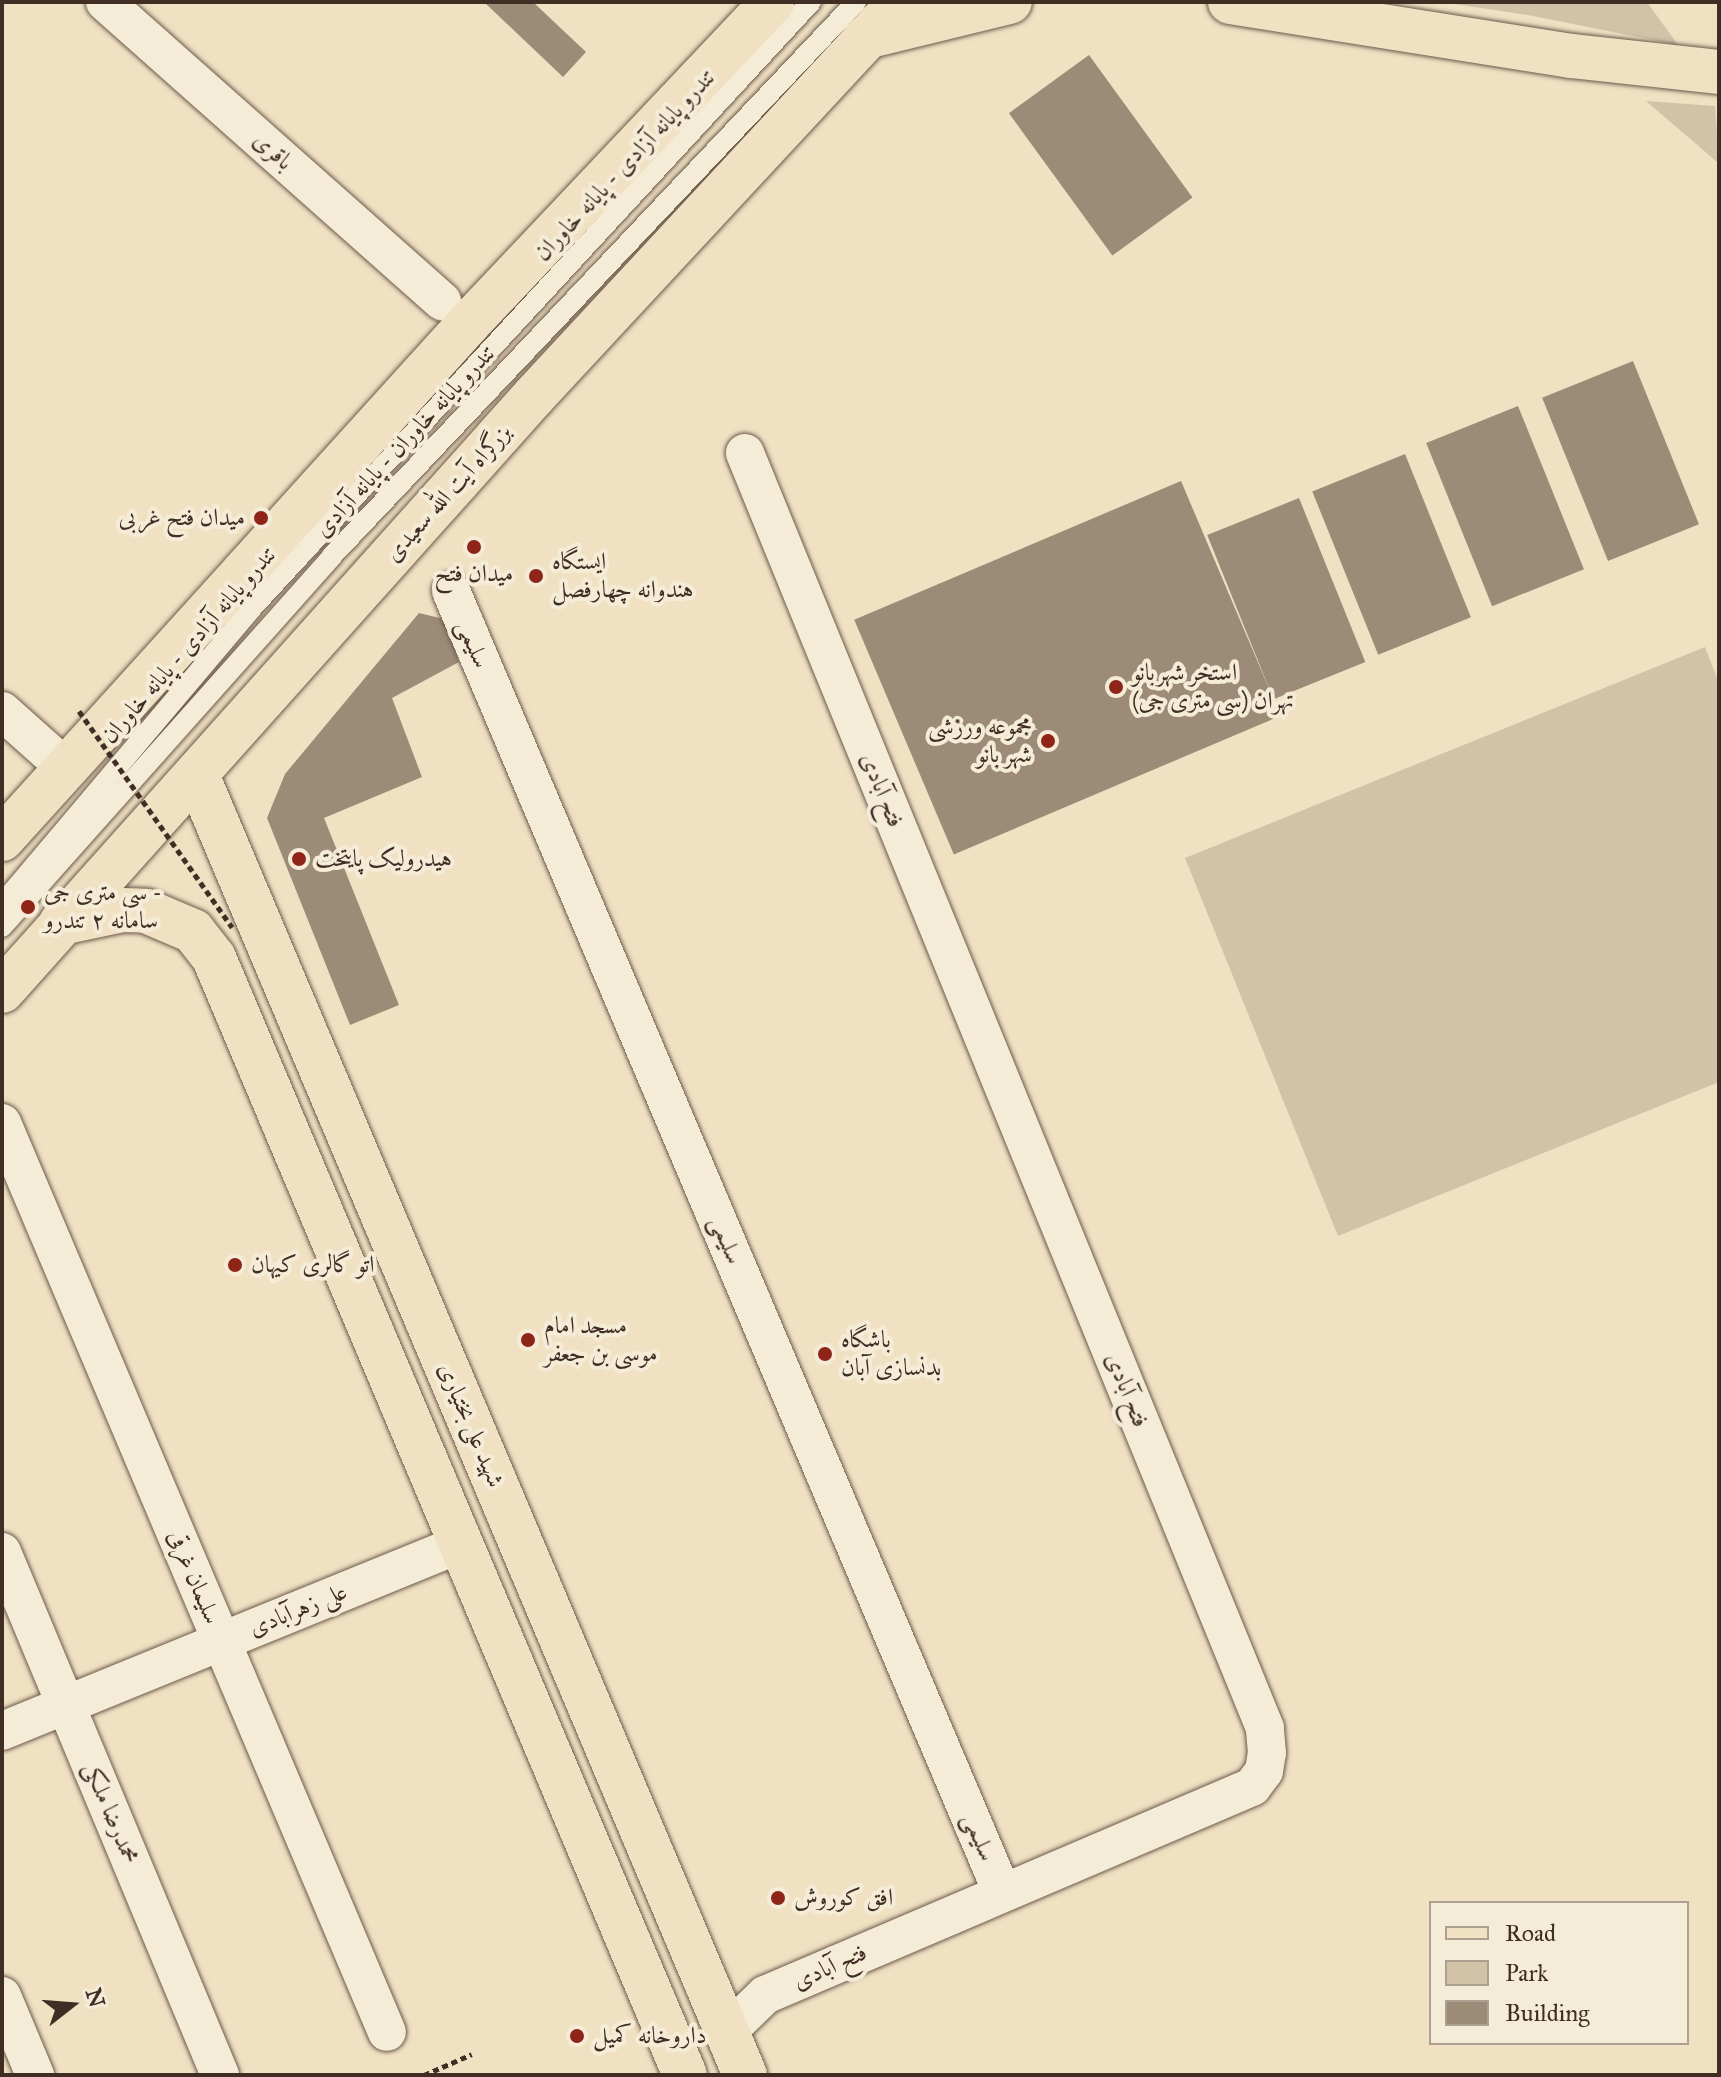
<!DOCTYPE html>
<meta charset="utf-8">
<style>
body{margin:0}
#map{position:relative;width:1721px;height:2077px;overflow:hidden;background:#f0e1c3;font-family:"IM FELL Great Primer",Amiri,serif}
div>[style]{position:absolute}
.green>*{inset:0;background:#d2c2a8}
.building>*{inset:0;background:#9c8b77;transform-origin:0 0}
.path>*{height:5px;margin-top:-2.5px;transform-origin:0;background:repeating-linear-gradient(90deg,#402d24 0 6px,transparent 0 10px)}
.roads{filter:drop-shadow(0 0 2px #6c5a4c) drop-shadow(0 0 2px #6c5a4c)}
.service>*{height:20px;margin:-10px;padding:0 10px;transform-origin:10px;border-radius:10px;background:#f5ecd8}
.minor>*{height:38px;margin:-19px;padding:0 19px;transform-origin:19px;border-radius:19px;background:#f5ecd8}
.primary>*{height:44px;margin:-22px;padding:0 22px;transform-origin:22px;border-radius:22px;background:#f0e1c3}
.trunk>*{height:44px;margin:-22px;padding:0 22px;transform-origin:22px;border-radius:22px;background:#f0e1c3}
.path-bridge>*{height:5px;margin-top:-2.5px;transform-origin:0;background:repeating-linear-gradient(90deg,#402d24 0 6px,transparent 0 10px)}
.dots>*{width:22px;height:22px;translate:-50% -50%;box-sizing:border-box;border:4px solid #f5ecd8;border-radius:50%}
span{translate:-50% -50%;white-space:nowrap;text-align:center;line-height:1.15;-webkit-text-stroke:8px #f5ecd8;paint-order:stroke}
.street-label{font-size:24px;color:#402d24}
.poi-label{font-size:24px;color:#402d24}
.right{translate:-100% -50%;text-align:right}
.left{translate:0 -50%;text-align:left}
.frame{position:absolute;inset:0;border:4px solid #402d24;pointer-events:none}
.legend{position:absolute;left:1429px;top:1901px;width:260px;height:144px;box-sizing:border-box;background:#f5ecd8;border:2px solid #ada090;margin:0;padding:10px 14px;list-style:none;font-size:24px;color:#402d24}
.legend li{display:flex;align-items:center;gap:16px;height:40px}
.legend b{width:40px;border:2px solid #ada090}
.north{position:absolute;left:32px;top:1965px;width:80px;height:80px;-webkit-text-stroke:6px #f5ecd8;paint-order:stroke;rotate:73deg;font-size:22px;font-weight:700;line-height:32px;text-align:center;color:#402d24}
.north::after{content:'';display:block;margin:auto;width:28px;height:36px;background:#402d24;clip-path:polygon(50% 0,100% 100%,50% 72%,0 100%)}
</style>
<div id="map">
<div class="green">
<i style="clip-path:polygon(1441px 2px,1647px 2px,1678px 45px,1528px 15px)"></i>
<i style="clip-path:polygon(1646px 101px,1715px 106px,1719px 164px,1702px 149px)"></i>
<i style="clip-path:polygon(1705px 647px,1719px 683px,1719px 1082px,1338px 1236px,1185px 858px)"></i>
</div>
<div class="building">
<i style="clip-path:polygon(484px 2px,533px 2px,586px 52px,563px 77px)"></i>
<i style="left:1089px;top:55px;width:176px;height:99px;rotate:54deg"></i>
<i style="left:1633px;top:361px;width:176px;height:98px;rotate:68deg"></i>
<i style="left:1518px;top:406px;width:176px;height:99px;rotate:68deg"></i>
<i style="left:1405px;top:454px;width:176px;height:100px;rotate:68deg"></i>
<i style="left:1181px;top:481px;width:255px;height:355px;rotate:67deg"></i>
<i style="left:1299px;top:498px;width:177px;height:99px;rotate:68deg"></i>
<i style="clip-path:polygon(419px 613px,444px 619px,459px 662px,392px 698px,422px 777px,324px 818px,399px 1005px,350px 1025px,267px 818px,285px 774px)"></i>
</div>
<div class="path">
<i style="left:424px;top:2075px;width:52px;rotate:-23.6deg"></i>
</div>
<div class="roads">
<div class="service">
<i style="left:2px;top:904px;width:386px;rotate:-49.8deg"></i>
<i style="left:251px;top:609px;width:826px;rotate:-47.31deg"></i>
<i style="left:2px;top:927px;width:497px;rotate:-48.3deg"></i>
<i style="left:332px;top:556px;width:763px;rotate:-46.59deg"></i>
</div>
<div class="minor">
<i style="left:105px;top:2px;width:451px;rotate:41.6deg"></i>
<i style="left:451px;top:591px;width:1411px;rotate:67.05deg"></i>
<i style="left:2px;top:711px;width:86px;rotate:41.7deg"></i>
<i style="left:2px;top:1123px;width:987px;rotate:67.05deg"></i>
<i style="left:2px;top:1552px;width:567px;rotate:67.37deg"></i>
<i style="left:2px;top:1731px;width:495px;rotate:-22.2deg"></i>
<i style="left:2px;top:1996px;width:86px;rotate:67.3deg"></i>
<i style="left:727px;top:2032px;width:53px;rotate:-44.2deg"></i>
<i style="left:765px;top:1995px;width:530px;rotate:-23.13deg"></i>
<i style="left:1252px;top:1787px;width:20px;rotate:-53deg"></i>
<i style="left:1264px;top:1771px;width:18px;rotate:-81deg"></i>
<i style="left:1267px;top:1753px;width:25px;rotate:-95deg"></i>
<i style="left:1265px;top:1728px;width:1377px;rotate:-112.19deg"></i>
</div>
<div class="primary">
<i style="left:197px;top:775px;width:1411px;rotate:67.14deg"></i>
<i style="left:61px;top:923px;width:62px;rotate:-12deg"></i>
<i style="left:122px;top:910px;width:24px;rotate:2deg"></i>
<i style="left:146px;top:911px;width:51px;rotate:23.1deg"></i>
<i style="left:193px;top:931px;width:34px;rotate:52deg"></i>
<i style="left:214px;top:958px;width:1212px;rotate:67.14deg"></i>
</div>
<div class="trunk">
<i style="left:1230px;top:2px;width:346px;rotate:9deg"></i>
<i style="left:1572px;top:56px;width:148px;rotate:6.2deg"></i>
<i style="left:866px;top:37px;width:148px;rotate:-13.7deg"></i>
<i style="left:2px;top:839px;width:695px;rotate:-47.86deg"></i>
<i style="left:468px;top:324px;width:443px;rotate:-46.6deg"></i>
<i style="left:2px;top:991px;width:798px;rotate:-48.2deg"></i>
<i style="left:534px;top:396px;width:538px;rotate:-47.11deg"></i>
</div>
</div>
<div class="path-bridge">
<i style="left:79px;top:711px;width:265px;rotate:54.7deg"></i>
</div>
<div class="dots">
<i style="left:261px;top:518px;background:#8f2418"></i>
<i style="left:474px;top:547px;background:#8f2418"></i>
<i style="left:536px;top:576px;background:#8f2418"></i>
<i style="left:1116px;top:687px;background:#8f2418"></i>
<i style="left:1048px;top:741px;background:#8f2418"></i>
<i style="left:299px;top:859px;background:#8f2418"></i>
<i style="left:28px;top:907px;background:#8f2418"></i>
<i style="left:235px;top:1265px;background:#8f2418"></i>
<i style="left:528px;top:1340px;background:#8f2418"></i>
<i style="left:825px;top:1354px;background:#8f2418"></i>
<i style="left:778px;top:1898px;background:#8f2418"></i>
<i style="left:577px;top:2036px;background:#8f2418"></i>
</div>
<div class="street-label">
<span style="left:273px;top:151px;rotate:42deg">باقری</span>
<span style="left:625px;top:165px;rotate:-47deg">تندرو پایانه آزادی - پایانه خاوران</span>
<span style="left:405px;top:441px;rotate:-47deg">تندرو پایانه خاوران - پایانه آزادی</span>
<span style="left:448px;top:493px;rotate:-48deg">بزرگراه آیت الله سعیدی</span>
<span style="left:473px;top:644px;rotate:67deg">سلیمی</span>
<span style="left:189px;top:645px;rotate:-49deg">تندرو پایانه آزادی - پایانه خاوران</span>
<span style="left:882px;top:790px;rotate:68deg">فتح آبادی</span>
<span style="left:726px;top:1240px;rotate:67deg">سلیمی</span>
<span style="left:1127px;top:1390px;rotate:68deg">فتح آبادی</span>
<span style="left:471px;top:1425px;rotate:67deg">شهید علی بختیاری</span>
<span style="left:194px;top:1577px;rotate:67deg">سلیمان غرقی</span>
<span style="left:298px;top:1610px;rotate:-22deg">علی زهرآبادی</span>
<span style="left:111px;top:1813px;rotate:67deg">محمدرضا ملکی</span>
<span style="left:979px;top:1837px;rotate:67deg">سلیمی</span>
<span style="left:830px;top:1967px;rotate:-24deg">فتح آبادی</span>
</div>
<div class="poi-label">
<span class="right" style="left:245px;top:518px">میدان فتح غربی</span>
<span class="left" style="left:552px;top:576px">ایستگاه<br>هندوانه چهارفصل</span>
<span style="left:474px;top:574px">میدان فتح</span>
<span class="left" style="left:1132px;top:687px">استخر شهربانو<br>تهران (سی متری جی)</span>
<span class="right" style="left:1032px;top:741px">مجموعه ورزشی<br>شهر بانو</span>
<span class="left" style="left:315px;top:859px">هیدرولیک پایتخت</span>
<span class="left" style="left:44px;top:907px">سی متری جی -<br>سامانه ۲ تندرو</span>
<span class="left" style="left:251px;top:1265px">اتو گالری کیهان</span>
<span class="left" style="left:544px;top:1340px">مسجد امام<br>موسی بن جعفر</span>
<span class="left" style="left:841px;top:1354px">باشگاه<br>بدنسازی آبان</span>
<span class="left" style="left:794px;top:1898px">افق کوروش</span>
<span class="left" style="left:593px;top:2036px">داروخانه کمیل</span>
</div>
<div class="frame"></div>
<ul class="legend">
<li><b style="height:10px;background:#f0e1c3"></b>Road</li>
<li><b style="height:22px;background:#d2c2a8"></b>Park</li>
<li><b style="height:22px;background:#9c8b77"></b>Building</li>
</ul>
<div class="north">N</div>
</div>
